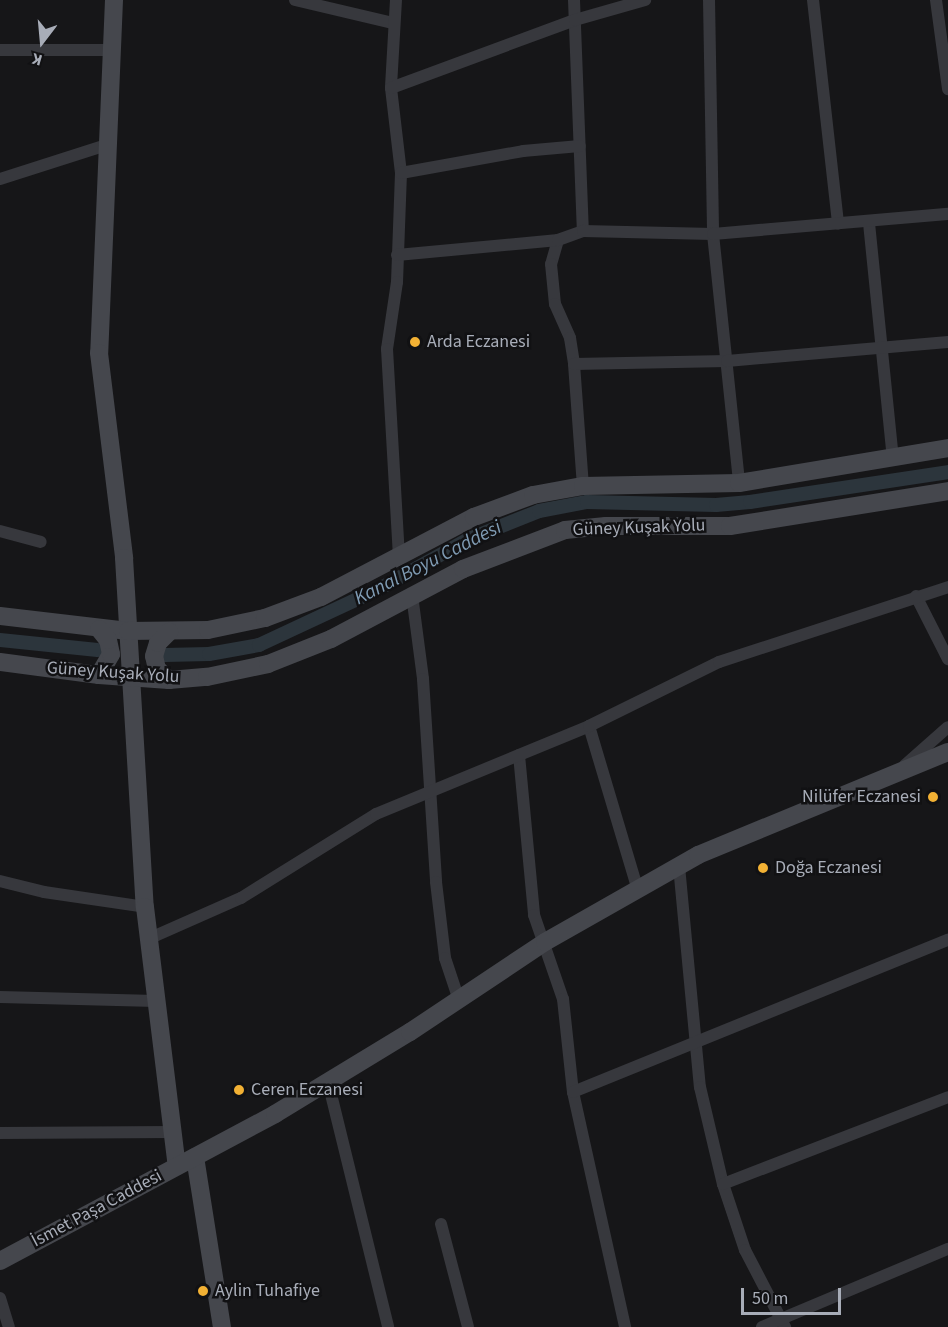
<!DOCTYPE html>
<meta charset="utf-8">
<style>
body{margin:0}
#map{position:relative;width:948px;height:1327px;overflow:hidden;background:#161618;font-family:"Source Sans 3",sans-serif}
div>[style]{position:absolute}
.canal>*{height:14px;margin:-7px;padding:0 7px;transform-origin:7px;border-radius:7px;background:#2c353c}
.street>*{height:12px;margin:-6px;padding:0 6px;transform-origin:6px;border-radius:6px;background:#37383d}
.secondary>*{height:18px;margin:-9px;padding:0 9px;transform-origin:9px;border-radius:9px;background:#45474d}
.dots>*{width:16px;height:16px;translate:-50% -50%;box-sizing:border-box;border:3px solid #111113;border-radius:50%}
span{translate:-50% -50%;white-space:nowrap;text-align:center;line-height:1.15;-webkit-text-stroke:5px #111113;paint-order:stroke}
.poi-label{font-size:18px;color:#a8adb8}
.left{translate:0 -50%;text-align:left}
.right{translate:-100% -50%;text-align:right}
.street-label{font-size:18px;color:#a8adb8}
.water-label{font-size:20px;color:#7f9bb3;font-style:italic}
.north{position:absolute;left:12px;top:12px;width:60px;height:60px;-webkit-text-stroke:4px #111113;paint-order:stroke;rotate:196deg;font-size:16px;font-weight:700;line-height:24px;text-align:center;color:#a8adb8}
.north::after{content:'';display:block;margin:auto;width:21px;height:27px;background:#a8adb8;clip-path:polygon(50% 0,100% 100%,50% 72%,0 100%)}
.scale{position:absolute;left:741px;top:1288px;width:100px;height:27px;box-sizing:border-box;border:3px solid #a8adb8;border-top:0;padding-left:8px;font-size:18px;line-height:21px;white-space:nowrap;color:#a8adb8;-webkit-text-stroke:4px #111113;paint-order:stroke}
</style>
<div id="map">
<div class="canal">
<i style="left:0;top:640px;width:98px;rotate:5.9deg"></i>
<i style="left:165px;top:655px;width:44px;rotate:-1.3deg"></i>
<i style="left:209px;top:654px;width:51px;rotate:-10.2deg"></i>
<i style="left:259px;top:645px;width:132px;rotate:-25deg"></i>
<i style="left:379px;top:589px;width:103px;rotate:-29.1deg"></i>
<i style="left:469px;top:539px;width:75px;rotate:-21.8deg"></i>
<i style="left:539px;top:511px;width:49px;rotate:-10.6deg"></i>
<i style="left:587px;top:502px;width:129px;rotate:1.3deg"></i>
<i style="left:716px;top:505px;width:34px;rotate:-5deg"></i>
<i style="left:750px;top:502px;width:200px;rotate:-8.6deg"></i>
</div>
<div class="street">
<i style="left:295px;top:0;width:101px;rotate:13.2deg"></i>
<i style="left:396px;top:0;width:88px;rotate:93.3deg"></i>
<i style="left:391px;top:88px;width:86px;rotate:83.3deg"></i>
<i style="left:401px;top:173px;width:109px;rotate:92.1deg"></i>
<i style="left:397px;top:282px;width:68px;rotate:98.5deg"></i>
<i style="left:387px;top:349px;width:207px;rotate:86.7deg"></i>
<i style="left:574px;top:0;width:231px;rotate:87.8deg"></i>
<i style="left:709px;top:0;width:234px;rotate:89deg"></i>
<i style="left:713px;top:234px;width:250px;rotate:84deg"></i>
<i style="left:813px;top:0;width:225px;rotate:83.6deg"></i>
<i style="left:936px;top:0;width:90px;rotate:82.3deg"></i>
<i style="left:0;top:50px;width:112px"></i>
<i style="left:391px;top:88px;width:196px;rotate:-20.3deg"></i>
<i style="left:575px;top:20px;width:73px;rotate:-15.9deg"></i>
<i style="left:401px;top:173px;width:124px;rotate:-10.2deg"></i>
<i style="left:523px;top:151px;width:57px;rotate:-5deg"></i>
<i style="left:0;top:179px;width:115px;rotate:-17.7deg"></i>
<i style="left:869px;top:223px;width:238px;rotate:84.2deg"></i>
<i style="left:558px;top:240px;width:25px;rotate:106deg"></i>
<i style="left:551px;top:264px;width:40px;rotate:84.3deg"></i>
<i style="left:555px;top:304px;width:37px;rotate:66deg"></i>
<i style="left:570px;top:338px;width:26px;rotate:81deg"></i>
<i style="left:574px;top:364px;width:122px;rotate:85.8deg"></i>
<i style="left:397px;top:255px;width:162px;rotate:-5.3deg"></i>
<i style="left:558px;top:240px;width:27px;rotate:-20deg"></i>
<i style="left:583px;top:231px;width:130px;rotate:1.3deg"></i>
<i style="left:713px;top:234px;width:236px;rotate:-4.9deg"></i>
<i style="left:574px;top:364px;width:153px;rotate:-1.1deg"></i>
<i style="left:727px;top:361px;width:222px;rotate:-4.9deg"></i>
<i style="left:0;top:531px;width:42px;rotate:15deg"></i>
<i style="left:412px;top:595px;width:85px;rotate:82.5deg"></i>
<i style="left:423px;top:679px;width:203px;rotate:86.3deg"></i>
<i style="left:436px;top:882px;width:77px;rotate:83.2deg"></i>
<i style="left:445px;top:958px;width:44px;rotate:71.6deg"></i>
<i style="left:916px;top:596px;width:71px;rotate:63.1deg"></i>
<i style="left:589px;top:726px;width:171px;rotate:73.4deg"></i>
<i style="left:519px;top:755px;width:161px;rotate:84.6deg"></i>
<i style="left:534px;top:915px;width:89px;rotate:71deg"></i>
<i style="left:563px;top:999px;width:94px;rotate:83.9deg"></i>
<i style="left:573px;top:1092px;width:241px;rotate:77.5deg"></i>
<i style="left:905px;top:765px;width:57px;rotate:-41.5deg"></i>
<i style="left:679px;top:866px;width:222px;rotate:84.6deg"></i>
<i style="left:700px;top:1087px;width:100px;rotate:76.7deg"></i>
<i style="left:723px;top:1184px;width:70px;rotate:71.6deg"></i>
<i style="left:745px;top:1250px;width:87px;rotate:62.5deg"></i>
<i style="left:0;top:881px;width:45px;rotate:14deg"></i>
<i style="left:44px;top:892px;width:102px;rotate:8.4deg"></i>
<i style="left:148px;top:939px;width:102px;rotate:-23.8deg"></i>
<i style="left:241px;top:898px;width:159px;rotate:-31.9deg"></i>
<i style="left:376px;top:814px;width:230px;rotate:-22.4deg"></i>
<i style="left:589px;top:726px;width:145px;rotate:-26.2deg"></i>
<i style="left:719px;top:662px;width:241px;rotate:-18.1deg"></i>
<i style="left:0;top:997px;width:156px;rotate:1.5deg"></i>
<i style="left:328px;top:1082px;width:252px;rotate:76.2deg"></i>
<i style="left:573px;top:1092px;width:405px;rotate:-22.1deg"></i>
<i style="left:0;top:1133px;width:173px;rotate:-0.3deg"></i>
<i style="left:723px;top:1184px;width:241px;rotate:-21.1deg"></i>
<i style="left:441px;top:1224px;width:106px;rotate:75.3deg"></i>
<i style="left:0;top:1298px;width:30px;rotate:73deg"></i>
<i style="left:762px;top:1327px;width:202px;rotate:-22.8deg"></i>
</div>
<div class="secondary">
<i style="left:114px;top:0;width:353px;rotate:92.4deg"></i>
<i style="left:99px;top:353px;width:207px;rotate:83deg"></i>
<i style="left:124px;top:558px;width:350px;rotate:86.6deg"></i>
<i style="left:145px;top:907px;width:261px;rotate:83deg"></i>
<i style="left:0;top:616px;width:129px;rotate:6.7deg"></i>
<i style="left:128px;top:631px;width:80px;rotate:-0.7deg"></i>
<i style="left:208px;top:630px;width:58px;rotate:-11.9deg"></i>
<i style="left:265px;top:618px;width:60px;rotate:-20.6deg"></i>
<i style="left:321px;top:597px;width:173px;rotate:-27.6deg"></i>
<i style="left:474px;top:517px;width:63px;rotate:-20.4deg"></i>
<i style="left:533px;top:495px;width:51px;rotate:-10.2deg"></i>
<i style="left:583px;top:486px;width:156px;rotate:-1.1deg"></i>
<i style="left:739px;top:483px;width:212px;rotate:-9.5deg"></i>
<i style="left:0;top:662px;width:100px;rotate:7.5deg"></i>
<i style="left:99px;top:675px;width:70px;rotate:4.1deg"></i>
<i style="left:169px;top:680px;width:38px;rotate:-5deg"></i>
<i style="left:207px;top:677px;width:62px;rotate:-12deg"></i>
<i style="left:268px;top:664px;width:68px;rotate:-21.6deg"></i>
<i style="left:331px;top:639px;width:149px;rotate:-27.9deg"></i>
<i style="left:463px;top:569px;width:109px;rotate:-20.9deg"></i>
<i style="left:565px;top:530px;width:41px;rotate:-5.6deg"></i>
<i style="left:606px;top:526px;width:124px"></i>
<i style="left:730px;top:526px;width:221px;rotate:-9.1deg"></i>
<i style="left:99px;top:675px;width:24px;rotate:-60deg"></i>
<i style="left:111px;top:654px;width:14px;rotate:-102deg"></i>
<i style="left:108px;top:640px;width:14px;rotate:-129deg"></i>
<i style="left:169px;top:680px;width:16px;rotate:-137deg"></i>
<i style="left:157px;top:669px;width:13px;rotate:-103deg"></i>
<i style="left:154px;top:656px;width:14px;rotate:-73deg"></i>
<i style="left:158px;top:643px;width:16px;rotate:-45deg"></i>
<i style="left:195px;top:1157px;width:172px;rotate:81deg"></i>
<i style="left:0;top:1261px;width:312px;rotate:-28.1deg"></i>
<i style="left:275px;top:1114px;width:158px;rotate:-31.3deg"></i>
<i style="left:410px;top:1032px;width:162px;rotate:-33.7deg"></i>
<i style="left:545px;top:942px;width:176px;rotate:-29.6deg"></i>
<i style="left:698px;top:855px;width:270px;rotate:-22.4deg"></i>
</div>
<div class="dots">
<i style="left:415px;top:342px;background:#f2b134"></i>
<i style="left:933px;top:797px;background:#f2b134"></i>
<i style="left:763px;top:868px;background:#f2b134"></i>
<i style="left:239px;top:1090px;background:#f2b134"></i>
<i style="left:203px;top:1291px;background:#f2b134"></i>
</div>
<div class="poi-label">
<span class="left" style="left:427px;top:342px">Arda Eczanesi</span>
<span class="right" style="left:921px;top:797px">Nilüfer Eczanesi</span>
<span class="left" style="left:775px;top:868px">Doğa Eczanesi</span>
<span class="left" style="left:251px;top:1090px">Ceren Eczanesi</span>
<span class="left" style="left:215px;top:1291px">Aylin Tuhafiye</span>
</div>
<div class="street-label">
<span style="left:639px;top:528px;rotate:-2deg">Güney Kuşak Yolu</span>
<span style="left:113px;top:673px;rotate:4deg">Güney Kuşak Yolu</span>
<span style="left:97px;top:1209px;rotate:-28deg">İsmet Paşa Caddesi</span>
</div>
<div class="water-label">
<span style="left:428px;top:563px;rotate:-27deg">Kanal Boyu Caddesi</span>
</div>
<div class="north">K</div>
<div class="scale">50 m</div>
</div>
